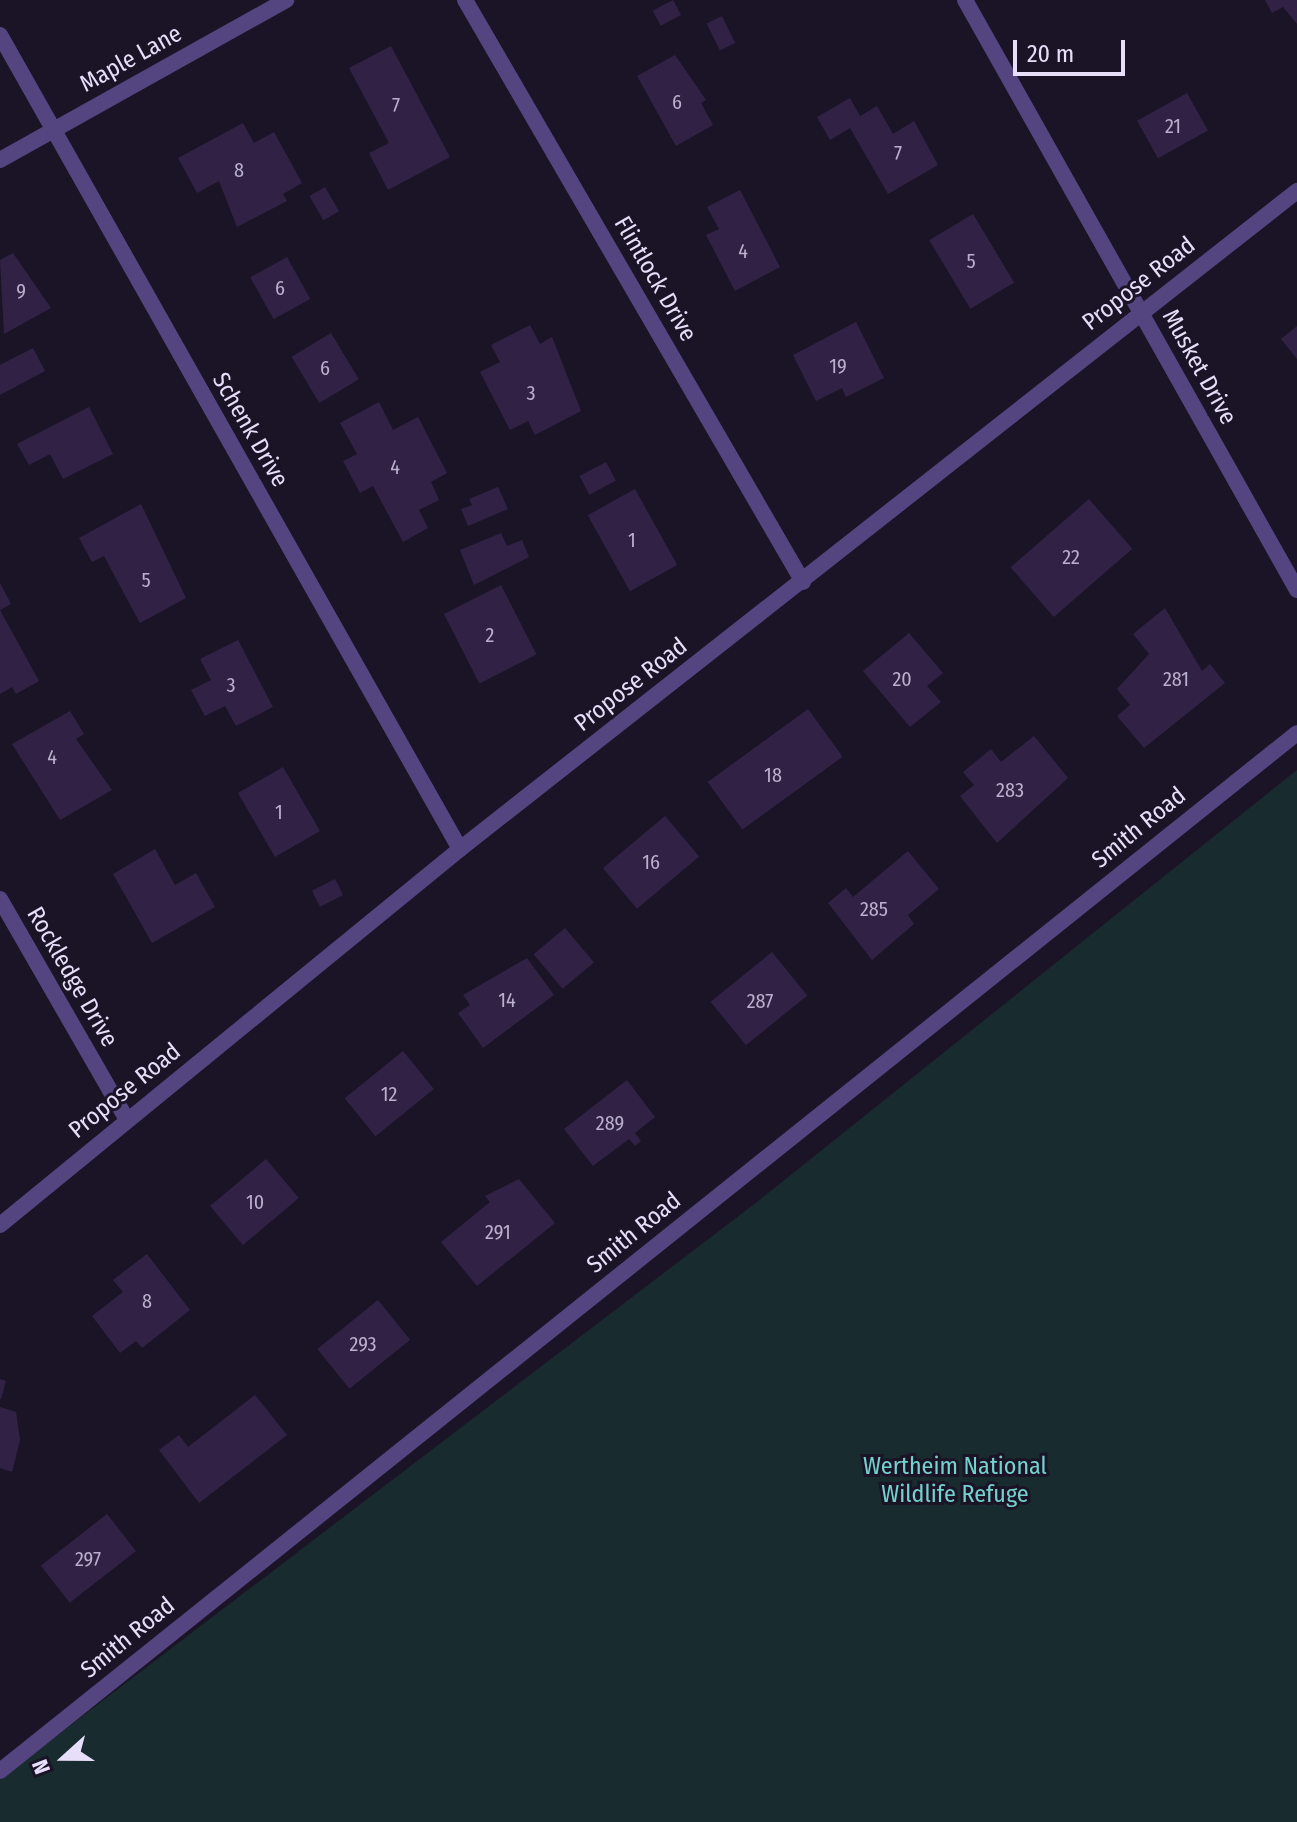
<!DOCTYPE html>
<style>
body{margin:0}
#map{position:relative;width:1297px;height:1822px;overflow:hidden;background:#1b1427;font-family:"Fira Sans Condensed",sans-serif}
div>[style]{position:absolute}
.green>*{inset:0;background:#182c30}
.building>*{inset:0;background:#312245;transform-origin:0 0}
.minor>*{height:16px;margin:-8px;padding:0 8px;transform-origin:8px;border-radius:8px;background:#544580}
.tertiary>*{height:16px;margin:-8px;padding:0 8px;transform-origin:8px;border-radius:8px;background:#544580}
span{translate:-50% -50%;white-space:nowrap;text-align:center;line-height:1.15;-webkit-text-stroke:6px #1b1427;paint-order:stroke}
.number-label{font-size:20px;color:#baafcd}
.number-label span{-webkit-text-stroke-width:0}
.street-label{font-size:24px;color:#e7defa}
.park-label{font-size:24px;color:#73d2ce}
.north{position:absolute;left:24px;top:1718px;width:80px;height:80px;-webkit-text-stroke:6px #1b1427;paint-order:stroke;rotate:249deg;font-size:22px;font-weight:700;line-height:32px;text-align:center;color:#e7defa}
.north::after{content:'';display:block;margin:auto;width:28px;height:36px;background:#e7defa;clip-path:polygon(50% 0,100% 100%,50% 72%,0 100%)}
.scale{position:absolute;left:1013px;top:40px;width:112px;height:36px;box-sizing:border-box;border:4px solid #e7defa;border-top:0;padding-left:10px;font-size:24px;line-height:28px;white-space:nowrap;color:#e7defa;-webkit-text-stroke:6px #1b1427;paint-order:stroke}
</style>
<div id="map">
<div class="green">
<i style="clip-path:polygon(1297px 770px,1297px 1822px,0 1822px,0 1779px,757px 1202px)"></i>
</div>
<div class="building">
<i style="left:673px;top:0;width:17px;height:23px;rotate:62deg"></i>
<i style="clip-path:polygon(1265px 0,1297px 0,1297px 24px,1283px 7px,1272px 13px)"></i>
<i style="left:722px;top:16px;width:30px;height:17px;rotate:64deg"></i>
<i style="clip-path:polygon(391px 46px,450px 157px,388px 190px,369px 153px,389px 143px,349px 68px)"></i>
<i style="clip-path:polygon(675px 55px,706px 100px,701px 103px,713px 125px,676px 146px,637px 76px)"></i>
<i style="left:1187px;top:93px;width:43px;height:57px;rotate:61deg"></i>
<i style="clip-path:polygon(850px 98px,860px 116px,877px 106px,893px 134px,914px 121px,938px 165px,888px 194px,850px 128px,830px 140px,817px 117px)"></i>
<i style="clip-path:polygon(243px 123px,254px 143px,274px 132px,302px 183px,283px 194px,287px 201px,237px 227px,219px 181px,197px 193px,178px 158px)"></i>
<i style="left:325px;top:187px;width:28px;height:18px;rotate:60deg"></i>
<i style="clip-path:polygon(740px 190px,780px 267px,735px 291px,706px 235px,719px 229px,707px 207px)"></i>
<i style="left:973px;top:214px;width:80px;height:51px;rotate:59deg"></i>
<i style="clip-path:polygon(13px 253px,51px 308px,4px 334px,0 260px)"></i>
<i style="left:287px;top:257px;width:48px;height:42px;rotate:61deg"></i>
<i style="clip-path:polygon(856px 322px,884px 378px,846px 397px,842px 388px,816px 401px,793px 355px)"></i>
<i style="clip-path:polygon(530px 325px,540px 344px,552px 337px,581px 411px,535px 435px,528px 421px,510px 430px,480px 372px,500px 362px,491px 345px)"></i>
<i style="clip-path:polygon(1297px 326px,1297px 359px,1281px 339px)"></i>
<i style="left:331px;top:333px;width:54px;height:46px;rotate:59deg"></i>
<i style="clip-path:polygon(33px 348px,45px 371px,0 395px,0 365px)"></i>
<i style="clip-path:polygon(379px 402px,393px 430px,418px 417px,447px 473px,431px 482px,439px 500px,419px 510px,428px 528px,403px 542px,373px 486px,360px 493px,343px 461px,357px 454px,340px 423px)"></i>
<i style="clip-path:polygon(89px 407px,113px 454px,63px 479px,50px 454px,29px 465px,17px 444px)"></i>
<i style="left:606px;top:462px;width:21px;height:30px;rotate:62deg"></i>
<i style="clip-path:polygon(498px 487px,508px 509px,468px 526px,461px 509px,472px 505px,469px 499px)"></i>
<i style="left:635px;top:489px;width:87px;height:54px;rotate:61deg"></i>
<i style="left:1089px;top:499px;width:66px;height:104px;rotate:49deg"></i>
<i style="clip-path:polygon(141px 504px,186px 598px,140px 623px,104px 556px,92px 562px,79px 538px)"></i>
<i style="clip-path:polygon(501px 533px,507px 546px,522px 540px,529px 557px,474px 585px,460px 550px)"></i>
<i style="clip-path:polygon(0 583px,11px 604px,0 610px,39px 681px,16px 694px,12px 687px,0 694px)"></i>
<i style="left:501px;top:585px;width:78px;height:64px;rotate:63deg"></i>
<i style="clip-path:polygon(1165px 608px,1202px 671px,1210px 664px,1225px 683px,1144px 748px,1117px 716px,1130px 705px,1117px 689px,1149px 654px,1133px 634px)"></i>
<i style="clip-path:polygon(909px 633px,943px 673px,927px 686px,941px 702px,910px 727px,863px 671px)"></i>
<i style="clip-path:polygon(238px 640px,273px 707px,236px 726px,225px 706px,205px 716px,191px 690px,211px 680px,200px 659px)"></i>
<i style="left:808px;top:709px;width:59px;height:124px;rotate:54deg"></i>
<i style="clip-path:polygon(70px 711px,84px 734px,76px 739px,112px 790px,60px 820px,12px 744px)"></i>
<i style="clip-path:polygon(1034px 736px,1068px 778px,997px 843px,960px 796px,974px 785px,963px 772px,991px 749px,1001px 762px)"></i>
<i style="left:283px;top:767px;width:74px;height:52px;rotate:60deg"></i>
<i style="left:665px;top:816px;width:53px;height:81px;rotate:50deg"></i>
<i style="clip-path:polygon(155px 849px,175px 885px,196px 873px,215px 907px,152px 943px,113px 874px)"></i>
<i style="clip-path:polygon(908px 851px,939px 889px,908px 915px,914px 924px,872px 960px,828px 903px,846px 888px,853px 897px)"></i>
<i style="left:335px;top:879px;width:18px;height:26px;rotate:63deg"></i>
<i style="left:565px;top:928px;width:45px;height:41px;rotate:50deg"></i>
<i style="left:772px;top:952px;width:56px;height:79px;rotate:51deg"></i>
<i style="clip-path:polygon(527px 958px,554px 995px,483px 1048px,458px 1013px,470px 1005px,463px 995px)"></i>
<i style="left:403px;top:1051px;width:49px;height:75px;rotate:51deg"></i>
<i style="clip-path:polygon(627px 1080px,655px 1117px,635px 1133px,641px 1141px,635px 1146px,629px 1139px,593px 1166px,564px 1129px)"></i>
<i style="left:266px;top:1159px;width:51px;height:73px;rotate:50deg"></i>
<i style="clip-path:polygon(519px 1179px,555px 1223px,477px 1286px,441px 1242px,490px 1202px,485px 1196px)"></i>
<i style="clip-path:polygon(147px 1254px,190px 1310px,142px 1348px,136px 1341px,120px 1353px,92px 1316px,123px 1292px,113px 1280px)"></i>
<i style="left:378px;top:1300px;width:51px;height:78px;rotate:51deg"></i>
<i style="clip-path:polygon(0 1379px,6px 1381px,1px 1399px,0 1399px)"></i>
<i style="clip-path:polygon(255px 1395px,287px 1435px,199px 1503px,159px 1450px,179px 1435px,188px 1447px)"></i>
<i style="clip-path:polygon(0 1407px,16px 1412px,20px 1440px,12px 1472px,0 1468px)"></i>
<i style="left:107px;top:1514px;width:47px;height:84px;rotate:52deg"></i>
</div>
<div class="minor">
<i style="left:465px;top:0;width:673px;rotate:59.85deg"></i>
<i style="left:965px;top:0;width:677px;rotate:60.63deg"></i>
<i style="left:0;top:35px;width:935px;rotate:60.53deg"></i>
<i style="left:0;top:160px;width:328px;rotate:-29.2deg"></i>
<i style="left:0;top:899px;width:255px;rotate:60.1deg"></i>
<i style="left:0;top:1225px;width:594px;rotate:-39.26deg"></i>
<i style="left:460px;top:849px;width:1065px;rotate:-38.17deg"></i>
</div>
<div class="tertiary">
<i style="left:0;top:1771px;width:1661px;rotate:-38.67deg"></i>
</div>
<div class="number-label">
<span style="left:677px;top:102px">6</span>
<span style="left:396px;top:105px">7</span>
<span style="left:1173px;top:126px">21</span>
<span style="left:898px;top:153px">7</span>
<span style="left:239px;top:170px">8</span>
<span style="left:743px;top:251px">4</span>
<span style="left:971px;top:261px">5</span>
<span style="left:280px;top:288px">6</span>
<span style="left:21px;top:291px">9</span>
<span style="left:838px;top:366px">19</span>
<span style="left:325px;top:368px">6</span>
<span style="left:531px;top:393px">3</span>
<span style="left:395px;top:467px">4</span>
<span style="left:632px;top:540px">1</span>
<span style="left:1071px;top:557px">22</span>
<span style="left:146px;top:580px">5</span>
<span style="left:490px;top:635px">2</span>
<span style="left:902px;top:679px">20</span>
<span style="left:1176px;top:679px">281</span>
<span style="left:231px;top:685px">3</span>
<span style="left:52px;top:757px">4</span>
<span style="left:773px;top:775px">18</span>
<span style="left:1010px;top:790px">283</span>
<span style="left:279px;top:812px">1</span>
<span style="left:651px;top:862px">16</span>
<span style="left:874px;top:909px">285</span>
<span style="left:507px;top:1000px">14</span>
<span style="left:760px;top:1001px">287</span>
<span style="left:389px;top:1094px">12</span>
<span style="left:610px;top:1123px">289</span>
<span style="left:255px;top:1202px">10</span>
<span style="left:498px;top:1232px">291</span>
<span style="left:147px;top:1301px">8</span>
<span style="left:363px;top:1344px">293</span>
<span style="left:88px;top:1559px">297</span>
</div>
<div class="street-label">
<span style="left:131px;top:59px;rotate:-29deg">Maple Lane</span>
<span style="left:655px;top:279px;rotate:60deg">Flintlock Drive</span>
<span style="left:1139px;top:284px;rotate:-38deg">Propose Road</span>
<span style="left:1199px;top:367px;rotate:61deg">Musket Drive</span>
<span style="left:250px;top:430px;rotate:60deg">Schenk Drive</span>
<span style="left:631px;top:685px;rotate:-38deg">Propose Road</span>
<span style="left:1139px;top:828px;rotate:-39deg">Smith Road</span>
<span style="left:72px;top:977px;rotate:60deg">Rockledge Drive</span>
<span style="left:125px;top:1091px;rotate:-39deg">Propose Road</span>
<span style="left:634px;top:1233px;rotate:-39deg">Smith Road</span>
<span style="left:128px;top:1638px;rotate:-39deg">Smith Road</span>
</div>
<div class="park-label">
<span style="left:955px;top:1481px">Wertheim National<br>Wildlife Refuge</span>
</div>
<div class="north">N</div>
<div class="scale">20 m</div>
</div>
